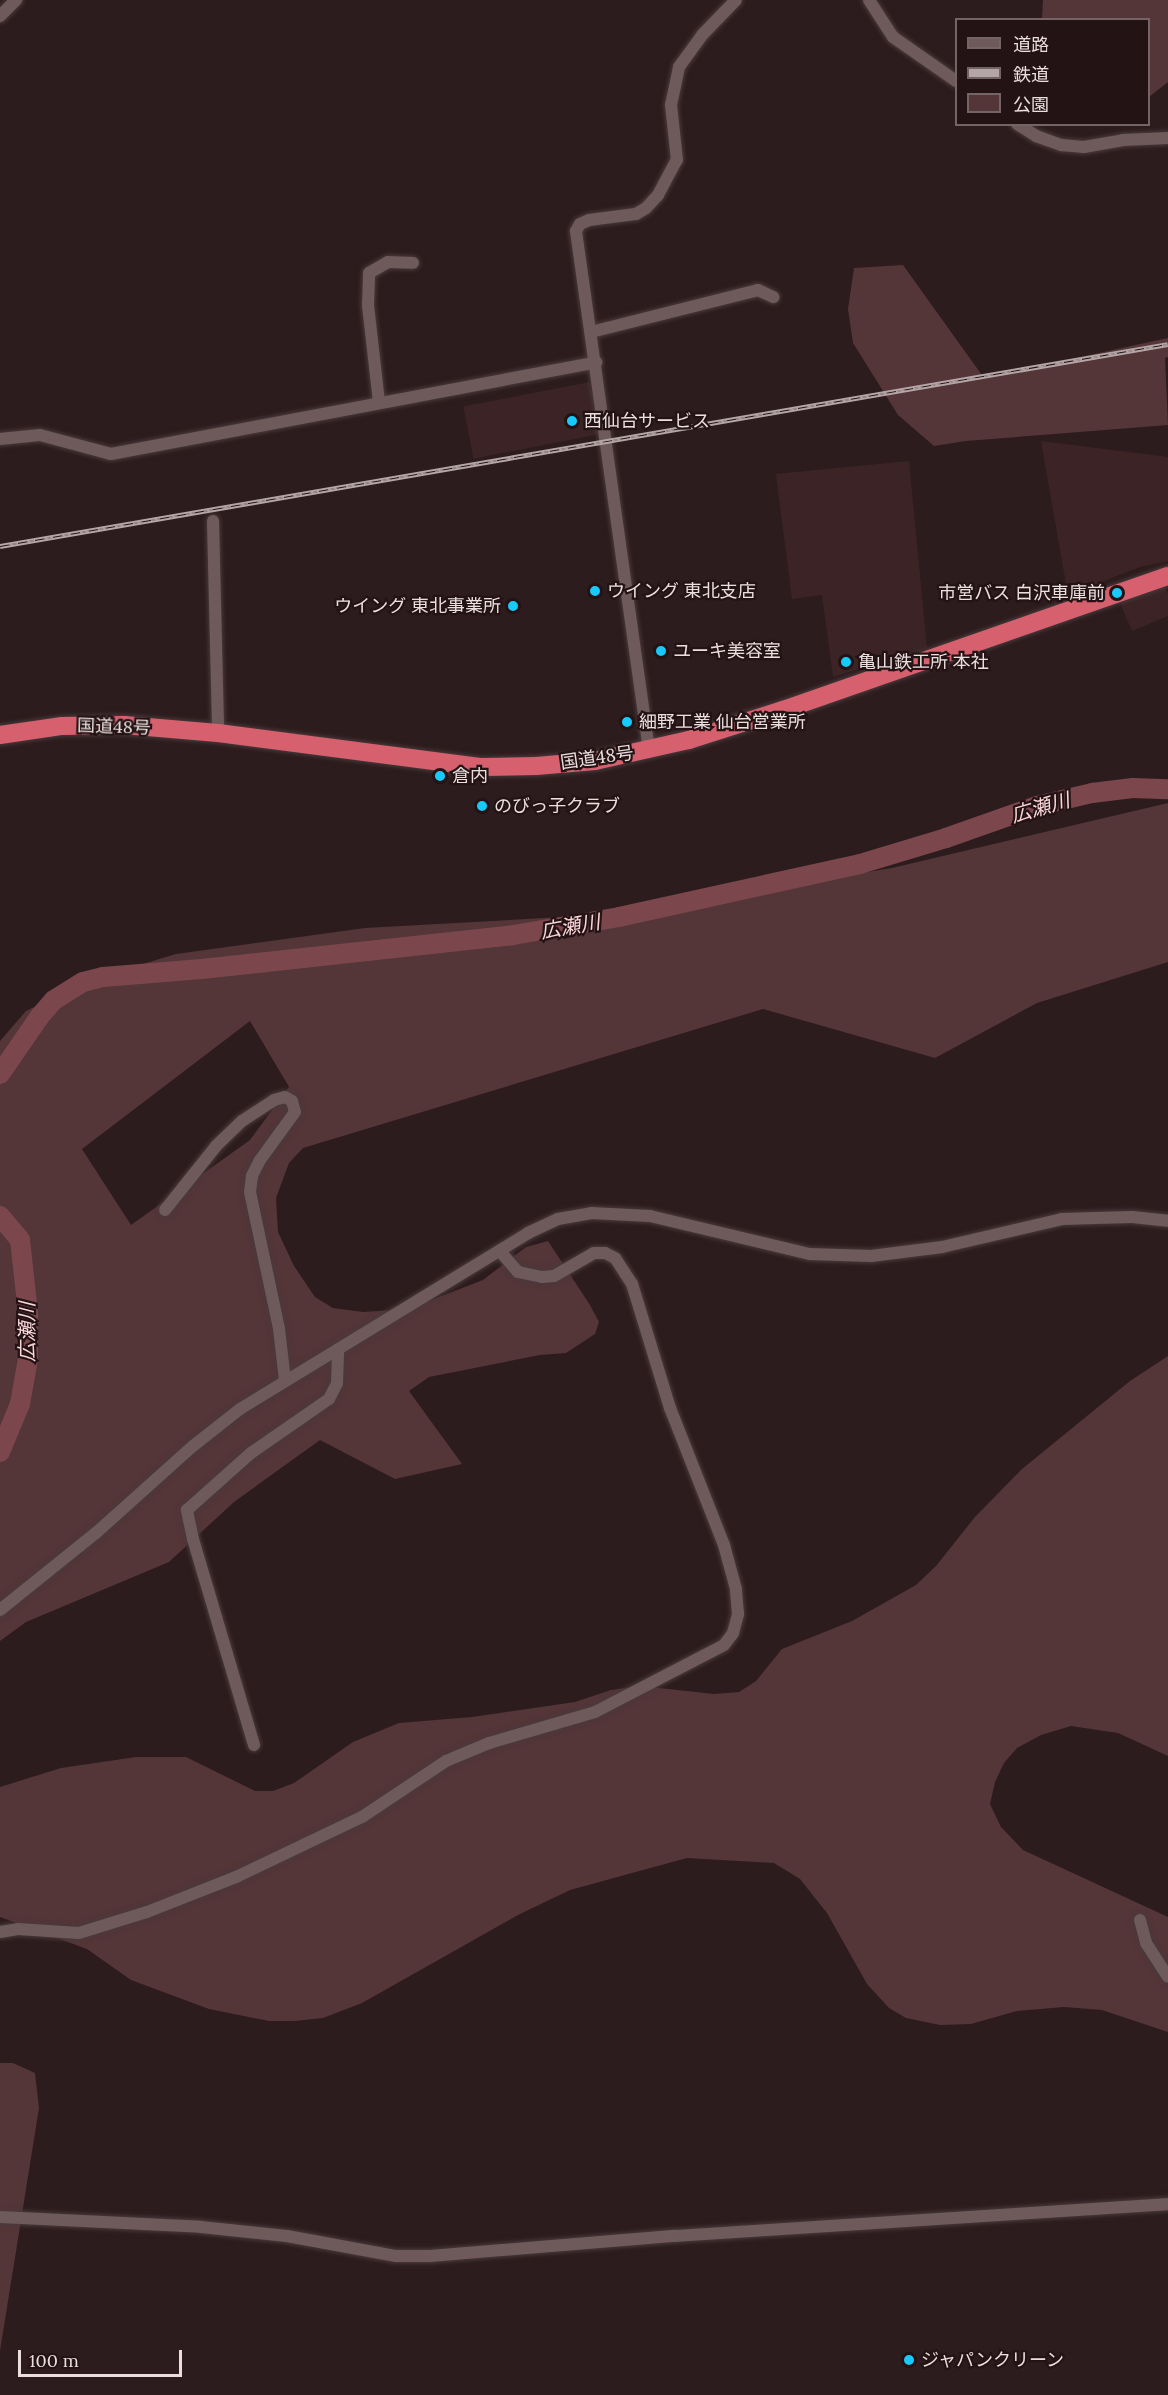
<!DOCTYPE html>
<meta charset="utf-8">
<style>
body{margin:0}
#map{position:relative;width:1168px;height:2395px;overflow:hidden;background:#2d1c1d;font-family:Lora,"Noto Sans JP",serif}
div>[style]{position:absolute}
.built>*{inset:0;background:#3c2426;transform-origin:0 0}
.green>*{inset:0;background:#543538}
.river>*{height:20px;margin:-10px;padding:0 10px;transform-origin:10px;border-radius:10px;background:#7b474c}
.roads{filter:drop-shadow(0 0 2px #483a3c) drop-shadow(0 0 2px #483a3c)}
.minor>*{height:12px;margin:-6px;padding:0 6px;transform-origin:6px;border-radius:6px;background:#6f5a5b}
.highway>*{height:18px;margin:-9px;padding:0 9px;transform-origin:9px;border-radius:9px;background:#d7606f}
.rail>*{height:5px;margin-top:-2.5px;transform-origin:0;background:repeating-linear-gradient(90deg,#231314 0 9px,#b4a6a7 0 18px);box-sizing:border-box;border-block:2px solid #b4a6a7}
.dots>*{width:16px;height:16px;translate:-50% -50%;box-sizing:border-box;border:3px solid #231314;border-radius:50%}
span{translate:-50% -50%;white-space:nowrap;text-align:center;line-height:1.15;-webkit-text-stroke:4.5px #231314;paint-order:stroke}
.poi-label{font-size:18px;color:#ebdedf}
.left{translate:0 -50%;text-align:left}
.right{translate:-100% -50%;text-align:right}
.street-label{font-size:18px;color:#ebdedf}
.water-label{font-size:20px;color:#fad6d8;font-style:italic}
.legend{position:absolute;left:955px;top:18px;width:195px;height:108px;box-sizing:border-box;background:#231314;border:2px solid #736465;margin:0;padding:8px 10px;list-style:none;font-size:18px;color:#ebdedf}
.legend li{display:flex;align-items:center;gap:12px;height:30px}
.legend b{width:30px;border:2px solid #736465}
.scale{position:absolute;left:18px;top:2350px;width:164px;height:27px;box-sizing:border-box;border:3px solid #ebdedf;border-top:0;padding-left:8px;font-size:18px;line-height:21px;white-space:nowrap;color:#ebdedf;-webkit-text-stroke:4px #231314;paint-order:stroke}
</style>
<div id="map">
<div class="built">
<i style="left:590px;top:382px;width:53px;height:129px;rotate:79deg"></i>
<i style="clip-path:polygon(1041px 441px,1168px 457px,1168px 561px,1140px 567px,1068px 595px)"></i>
<i style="clip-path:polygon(909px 461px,927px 648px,833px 677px,822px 595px,792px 599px,776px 474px)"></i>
<i style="clip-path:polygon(1165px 587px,1168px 594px,1168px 616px,1132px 631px,1120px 603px)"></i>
</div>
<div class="green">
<i style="clip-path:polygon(1043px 0,1168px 0,1168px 82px,1149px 97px,1148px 20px,1042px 19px)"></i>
<i style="clip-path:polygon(903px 265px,984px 378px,1168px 338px,1168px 357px,1165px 358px,1168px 425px,966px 441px,934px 446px,898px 415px,853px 343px,848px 309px,854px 268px)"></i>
<i style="clip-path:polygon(evenodd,1168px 803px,1168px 962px,1037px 1003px,935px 1058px,763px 1009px,303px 1148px,289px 1163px,276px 1198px,278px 1232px,294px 1266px,315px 1297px,333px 1308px,363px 1312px,408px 1309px,483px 1280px,526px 1247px,548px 1241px,590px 1305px,599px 1322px,595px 1334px,566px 1353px,540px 1355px,429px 1377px,409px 1391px,462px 1464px,395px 1479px,320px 1440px,234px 1502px,169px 1562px,26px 1622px,0 1641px,0 1041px,26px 1011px,93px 979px,176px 954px,365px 928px,600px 915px,892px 868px,1168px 803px,250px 1021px,289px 1087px,250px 1140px,131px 1225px,82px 1149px,250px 1021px)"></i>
<i style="clip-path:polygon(1168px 1356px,1168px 1756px,1118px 1733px,1071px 1726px,1041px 1735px,1017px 1748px,1004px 1763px,995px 1782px,990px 1804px,1001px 1827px,1023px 1850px,1168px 1917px,1168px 2032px,1102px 2010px,1064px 2007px,1017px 2011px,971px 2024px,940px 2025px,906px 2018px,889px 2008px,867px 1984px,827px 1913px,800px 1879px,774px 1863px,687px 1858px,570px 1890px,518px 1915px,362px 2003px,323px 2018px,295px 2021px,269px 2021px,209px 2009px,131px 1980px,87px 1949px,0 1917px,0 1787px,61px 1768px,136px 1757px,186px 1757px,255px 1791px,273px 1791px,294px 1783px,353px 1742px,399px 1723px,472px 1717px,575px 1702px,611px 1690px,641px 1686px,714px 1694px,739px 1692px,756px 1681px,782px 1649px,852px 1621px,916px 1585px,936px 1566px,975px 1517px,1022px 1469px,1130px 1381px)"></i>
<i style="clip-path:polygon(0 2063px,13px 2063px,35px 2073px,39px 2108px,0 2351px)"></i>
</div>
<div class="river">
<i style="left:0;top:1074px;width:70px;rotate:-55.4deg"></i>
<i style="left:40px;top:1016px;width:21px;rotate:-49deg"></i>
<i style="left:54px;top:1000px;width:34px;rotate:-32deg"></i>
<i style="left:83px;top:982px;width:21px;rotate:-14deg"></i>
<i style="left:103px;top:977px;width:99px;rotate:-4.6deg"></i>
<i style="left:202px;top:969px;width:313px;rotate:-6.2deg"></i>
<i style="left:513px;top:935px;width:108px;rotate:-9.6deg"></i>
<i style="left:619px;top:917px;width:247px;rotate:-12.4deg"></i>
<i style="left:860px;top:864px;width:90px;rotate:-16.8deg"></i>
<i style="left:946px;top:838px;width:96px;rotate:-19.4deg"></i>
<i style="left:1037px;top:806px;width:57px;rotate:-13.3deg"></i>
<i style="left:1092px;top:793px;width:41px;rotate:-7deg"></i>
<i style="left:1133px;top:788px;width:35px;rotate:2deg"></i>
<i style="left:0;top:1216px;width:31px;rotate:50deg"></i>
<i style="left:20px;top:1240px;width:73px;rotate:83.7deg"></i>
<i style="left:28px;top:1313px;width:46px;rotate:90deg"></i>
<i style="left:28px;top:1359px;width:46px;rotate:100.1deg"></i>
<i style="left:20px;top:1404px;width:52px;rotate:112.6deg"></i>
</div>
<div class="roads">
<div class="minor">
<i style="left:869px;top:0;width:44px;rotate:57deg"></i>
<i style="left:893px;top:37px;width:77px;rotate:34.9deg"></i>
<i style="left:0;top:16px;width:23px;rotate:-45deg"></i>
<i style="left:1017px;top:124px;width:22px;rotate:32deg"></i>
<i style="left:1036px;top:136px;width:27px;rotate:20deg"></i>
<i style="left:1061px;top:145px;width:23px;rotate:5deg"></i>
<i style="left:1084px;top:147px;width:40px;rotate:-10deg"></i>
<i style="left:1123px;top:140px;width:45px;rotate:-2.5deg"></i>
<i style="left:591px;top:332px;width:172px;rotate:-14.1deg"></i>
<i style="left:758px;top:290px;width:17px;rotate:25deg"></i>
<i style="left:379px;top:402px;width:97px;rotate:-96.5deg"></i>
<i style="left:368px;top:306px;width:33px;rotate:-88deg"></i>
<i style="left:369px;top:273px;width:22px;rotate:-30deg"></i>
<i style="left:388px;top:262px;width:25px;rotate:2deg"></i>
<i style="left:0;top:439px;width:40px;rotate:-5.7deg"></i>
<i style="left:40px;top:435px;width:73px;rotate:15deg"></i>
<i style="left:111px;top:454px;width:494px;rotate:-10.7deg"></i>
<i style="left:213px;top:521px;width:212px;rotate:88.6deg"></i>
<i style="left:649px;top:750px;width:524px;rotate:-98.01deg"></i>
<i style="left:576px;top:231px;width:8px;rotate:-60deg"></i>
<i style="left:580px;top:224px;width:10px;rotate:-24deg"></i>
<i style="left:589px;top:220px;width:47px;rotate:-7.3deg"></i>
<i style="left:636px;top:214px;width:12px;rotate:-31deg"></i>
<i style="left:646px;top:208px;width:18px;rotate:-47deg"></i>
<i style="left:658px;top:195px;width:40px;rotate:-62deg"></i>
<i style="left:677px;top:160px;width:55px;rotate:-96.2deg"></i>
<i style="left:671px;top:105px;width:39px;rotate:-78deg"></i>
<i style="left:679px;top:67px;width:41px;rotate:-54deg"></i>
<i style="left:703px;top:34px;width:47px;rotate:-45.9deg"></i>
<i style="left:165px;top:1210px;width:82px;rotate:-51.4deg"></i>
<i style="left:216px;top:1146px;width:36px;rotate:-44deg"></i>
<i style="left:242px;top:1121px;width:38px;rotate:-33deg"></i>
<i style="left:274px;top:1100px;width:11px;rotate:-15deg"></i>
<i style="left:285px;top:1097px;width:8px;rotate:30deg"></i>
<i style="left:292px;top:1101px;width:11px;rotate:75deg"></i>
<i style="left:295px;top:1112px;width:59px;rotate:126.1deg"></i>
<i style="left:260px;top:1160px;width:18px;rotate:117deg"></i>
<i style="left:252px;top:1176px;width:16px;rotate:97deg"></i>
<i style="left:250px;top:1192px;width:140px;rotate:78deg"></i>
<i style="left:279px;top:1329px;width:51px;rotate:83.3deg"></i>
<i style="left:0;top:1610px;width:124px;rotate:-38.8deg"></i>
<i style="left:97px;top:1532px;width:129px;rotate:-41.9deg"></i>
<i style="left:193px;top:1446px;width:60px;rotate:-38.2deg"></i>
<i style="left:240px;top:1409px;width:338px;rotate:-31.4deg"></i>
<i style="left:528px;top:1233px;width:33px;rotate:-25deg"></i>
<i style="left:558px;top:1219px;width:34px;rotate:-10deg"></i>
<i style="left:591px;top:1213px;width:59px;rotate:2.9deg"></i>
<i style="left:650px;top:1216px;width:164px;rotate:13.4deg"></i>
<i style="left:810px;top:1254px;width:61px;rotate:1.9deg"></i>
<i style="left:871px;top:1256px;width:72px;rotate:-7.2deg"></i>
<i style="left:942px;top:1247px;width:123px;rotate:-13.1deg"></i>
<i style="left:1062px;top:1219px;width:70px;rotate:-1.6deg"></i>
<i style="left:1132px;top:1217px;width:36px;rotate:6deg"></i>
<i style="left:254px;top:1745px;width:215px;rotate:-106.5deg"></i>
<i style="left:193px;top:1539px;width:30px;rotate:-102deg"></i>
<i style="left:187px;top:1510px;width:86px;rotate:-41.7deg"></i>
<i style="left:251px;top:1453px;width:95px;rotate:-34.7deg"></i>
<i style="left:329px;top:1399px;width:18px;rotate:-63deg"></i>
<i style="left:337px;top:1383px;width:34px;rotate:-88deg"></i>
<i style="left:1140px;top:1920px;width:24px;rotate:75deg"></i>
<i style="left:1146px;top:1943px;width:40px;rotate:57.1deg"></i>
<i style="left:0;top:1932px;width:18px;rotate:-9deg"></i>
<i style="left:18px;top:1929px;width:61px;rotate:3.8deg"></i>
<i style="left:79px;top:1933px;width:71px;rotate:-17.2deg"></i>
<i style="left:147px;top:1912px;width:96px;rotate:-21.5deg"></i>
<i style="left:236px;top:1877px;width:140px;rotate:-25.5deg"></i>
<i style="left:362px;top:1817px;width:101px;rotate:-33.7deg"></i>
<i style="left:446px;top:1761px;width:47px;rotate:-22.7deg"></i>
<i style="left:489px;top:1743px;width:110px;rotate:-16.3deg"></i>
<i style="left:595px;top:1712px;width:145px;rotate:-27.4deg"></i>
<i style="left:724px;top:1645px;width:15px;rotate:-53deg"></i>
<i style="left:733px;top:1633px;width:20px;rotate:-75deg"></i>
<i style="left:738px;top:1614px;width:25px;rotate:-95deg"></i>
<i style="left:736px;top:1589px;width:46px;rotate:-105.3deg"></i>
<i style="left:724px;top:1545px;width:147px;rotate:-111.5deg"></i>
<i style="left:670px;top:1408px;width:130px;rotate:-107deg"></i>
<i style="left:632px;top:1284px;width:31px;rotate:-123deg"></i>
<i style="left:615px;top:1258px;width:11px;rotate:-153deg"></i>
<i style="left:605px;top:1253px;width:11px;rotate:180deg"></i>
<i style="left:594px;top:1253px;width:46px;rotate:150.1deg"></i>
<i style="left:554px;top:1276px;width:12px;rotate:175deg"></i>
<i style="left:542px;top:1277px;width:25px;rotate:-168deg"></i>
<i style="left:518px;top:1272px;width:28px;rotate:-131deg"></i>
<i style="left:0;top:2217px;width:201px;rotate:2.8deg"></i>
<i style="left:201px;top:2227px;width:86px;rotate:6deg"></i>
<i style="left:287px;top:2236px;width:111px;rotate:10.4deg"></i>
<i style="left:396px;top:2256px;width:34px"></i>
<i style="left:430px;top:2256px;width:246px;rotate:-4.7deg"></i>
<i style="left:675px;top:2236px;width:494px;rotate:-3.7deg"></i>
</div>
<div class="highway">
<i style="left:0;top:735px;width:63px;rotate:-8.3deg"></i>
<i style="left:62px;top:726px;width:62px;rotate:-0.9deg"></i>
<i style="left:124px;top:725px;width:94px;rotate:4.9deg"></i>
<i style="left:218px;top:733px;width:264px;rotate:7.4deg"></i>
<i style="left:480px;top:767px;width:56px;rotate:-1deg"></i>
<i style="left:536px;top:766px;width:59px;rotate:-4.8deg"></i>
<i style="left:595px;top:761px;width:96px;rotate:-12.6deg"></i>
<i style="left:689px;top:740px;width:99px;rotate:-17.7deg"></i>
<i style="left:783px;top:710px;width:408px;rotate:-19.2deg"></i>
</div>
</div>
<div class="rail">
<i style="left:0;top:546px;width:1185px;rotate:-9.81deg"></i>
</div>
<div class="dots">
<i style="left:572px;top:421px;background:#17cafb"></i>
<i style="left:595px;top:591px;background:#17cafb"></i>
<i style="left:1117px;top:593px;background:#17cafb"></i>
<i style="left:513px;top:606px;background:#17cafb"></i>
<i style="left:661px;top:651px;background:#17cafb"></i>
<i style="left:846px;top:662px;background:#17cafb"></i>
<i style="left:627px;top:722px;background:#17cafb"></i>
<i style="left:440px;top:776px;background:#17cafb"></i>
<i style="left:482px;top:806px;background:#17cafb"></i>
<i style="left:909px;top:2360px;background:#17cafb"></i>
</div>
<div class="poi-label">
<span class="left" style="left:584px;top:421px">西仙台サービス</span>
<span class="left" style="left:607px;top:591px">ウイング 東北支店</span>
<span class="right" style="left:1105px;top:593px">市営バス 白沢車庫前</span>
<span class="right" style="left:501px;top:606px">ウイング 東北事業所</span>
<span class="left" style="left:673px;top:651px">ユーキ美容室</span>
<span class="left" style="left:858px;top:662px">亀山鉄工所 本社</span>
<span class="left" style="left:639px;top:722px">細野工業 仙台営業所</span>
<span class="left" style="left:452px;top:776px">倉内</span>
<span class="left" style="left:494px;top:806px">のびっ子クラブ</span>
<span class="left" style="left:921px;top:2360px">ジャパンクリーン</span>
</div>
<div class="street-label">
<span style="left:114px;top:727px;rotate:2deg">国道48号</span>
<span style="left:597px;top:758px;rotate:-8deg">国道48号</span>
</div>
<div class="water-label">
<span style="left:1040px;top:807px;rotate:-16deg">広瀬川</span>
<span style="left:570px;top:926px;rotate:-10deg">広瀬川</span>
<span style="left:26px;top:1332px;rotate:-90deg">広瀬川</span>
</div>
<ul class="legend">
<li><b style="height:8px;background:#6f5a5b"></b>道路</li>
<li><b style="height:8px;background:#b4a6a7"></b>鉄道</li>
<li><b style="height:16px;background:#543538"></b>公園</li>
</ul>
<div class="scale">100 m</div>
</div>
